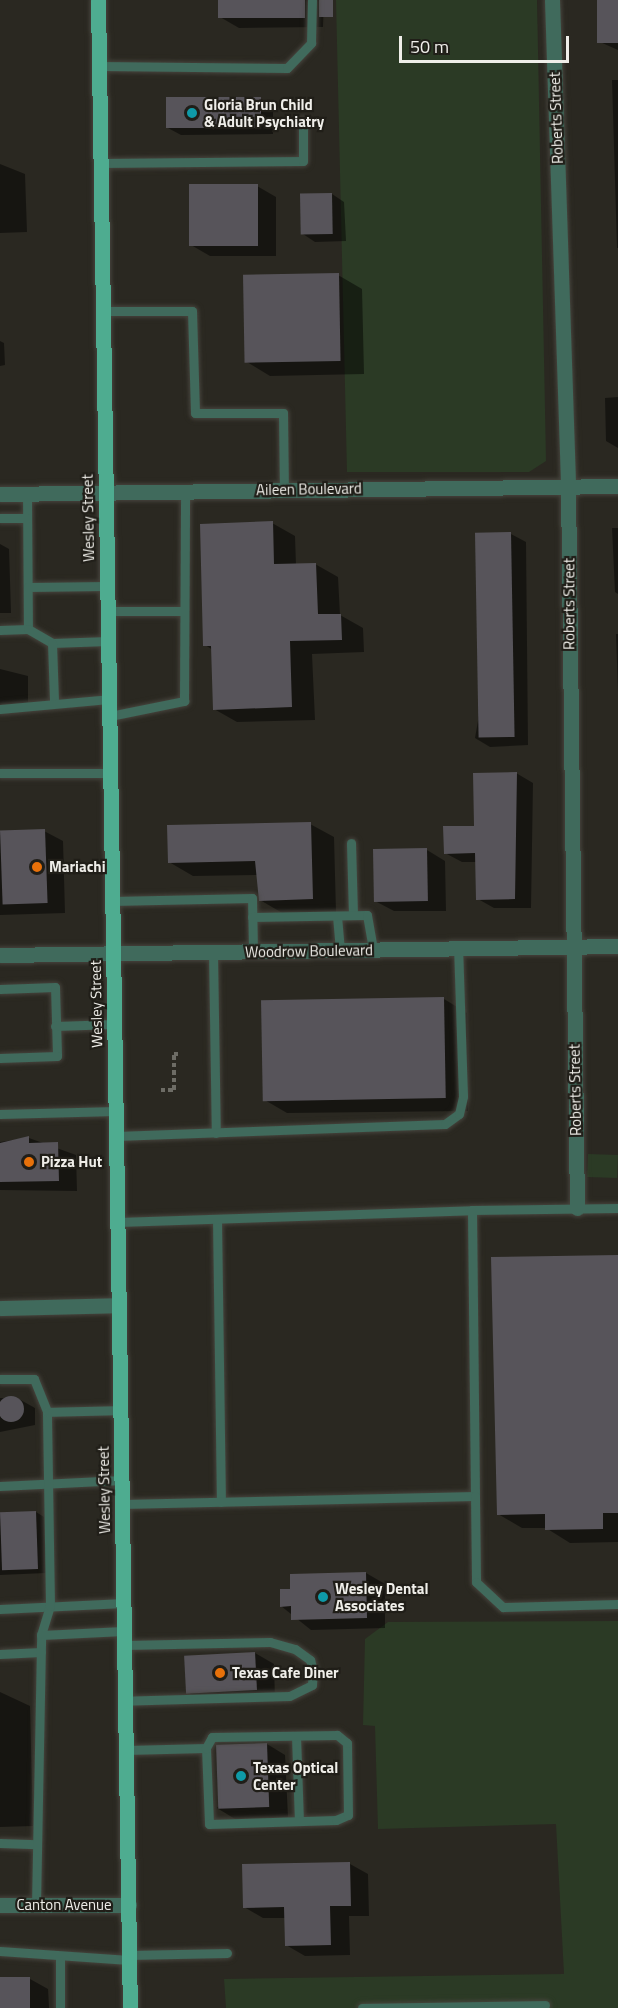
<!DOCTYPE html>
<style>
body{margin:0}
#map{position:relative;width:618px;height:2008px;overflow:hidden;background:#2a2821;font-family:"Titillium Web",sans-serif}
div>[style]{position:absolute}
.green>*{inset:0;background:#2b3a25;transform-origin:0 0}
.shadow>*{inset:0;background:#0007}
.building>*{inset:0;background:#57545a;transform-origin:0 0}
.round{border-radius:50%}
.path>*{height:4px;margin-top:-2px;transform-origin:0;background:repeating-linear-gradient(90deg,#6d6c65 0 4.5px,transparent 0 7.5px)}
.roads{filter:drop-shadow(0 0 2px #46443d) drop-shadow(0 0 2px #46443d)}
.lane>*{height:9px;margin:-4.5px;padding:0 4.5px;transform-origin:4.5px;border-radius:4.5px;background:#406a5c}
.street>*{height:15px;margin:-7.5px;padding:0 7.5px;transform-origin:7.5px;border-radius:7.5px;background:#406a5c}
.primary>*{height:15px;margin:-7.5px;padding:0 7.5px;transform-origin:7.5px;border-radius:7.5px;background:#4eac90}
.dots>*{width:16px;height:16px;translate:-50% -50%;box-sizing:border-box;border:3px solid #201e18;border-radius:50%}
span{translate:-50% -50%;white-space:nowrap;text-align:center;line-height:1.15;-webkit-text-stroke:4.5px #201e18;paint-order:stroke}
.poi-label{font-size:15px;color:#efeee9;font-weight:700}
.left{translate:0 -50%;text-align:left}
.street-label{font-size:15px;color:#efeee9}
.scale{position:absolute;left:399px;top:36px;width:170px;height:27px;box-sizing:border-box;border:3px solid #efeee9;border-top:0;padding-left:8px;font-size:18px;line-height:21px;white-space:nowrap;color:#efeee9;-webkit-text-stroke:4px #201e18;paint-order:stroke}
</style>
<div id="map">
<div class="green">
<i style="clip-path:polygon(336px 0,537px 0,546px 461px,529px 472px,347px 472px)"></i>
<i style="left:588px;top:1154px;width:30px;height:23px;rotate:2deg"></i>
<i style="clip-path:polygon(618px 1621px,618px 2008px,226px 2008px,224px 1979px,564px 1974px,556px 1824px,378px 1829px,375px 1726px,363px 1725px,365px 1639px,388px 1622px)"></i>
</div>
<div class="shadow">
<i style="clip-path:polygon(220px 0,324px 0,323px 27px,239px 28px,220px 17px)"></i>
<i style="clip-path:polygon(598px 0,618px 0,618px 50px,600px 42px)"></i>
<i style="clip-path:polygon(612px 80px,618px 80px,618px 248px,617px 248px)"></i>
<i style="clip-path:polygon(260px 99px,273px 106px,273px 134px,181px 135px,168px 128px)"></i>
<i style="clip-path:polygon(0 164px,25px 174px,27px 232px,0 233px)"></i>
<i style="clip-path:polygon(257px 186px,276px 197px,276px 256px,210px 256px,191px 245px)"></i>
<i style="clip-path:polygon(332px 194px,344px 202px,346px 241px,315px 242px,303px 234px)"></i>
<i style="clip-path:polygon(338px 275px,362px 289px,364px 374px,270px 376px,247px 362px)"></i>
<i style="clip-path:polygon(0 341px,4px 343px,5px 365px,0 366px)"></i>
<i style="clip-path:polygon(618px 397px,618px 448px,606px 441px,605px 398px)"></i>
<i style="clip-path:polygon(272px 523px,295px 536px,296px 565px,315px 564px,338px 577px,340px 615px,363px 628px,364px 652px,312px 654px,315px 720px,237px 722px,214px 709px,213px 650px,205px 645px)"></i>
<i style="clip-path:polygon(612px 528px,618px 528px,618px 594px,615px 592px)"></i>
<i style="clip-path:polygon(511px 534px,526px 542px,528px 745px,490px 747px,475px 738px)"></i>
<i style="clip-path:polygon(0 544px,9px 549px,11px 613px,0 613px)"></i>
<i style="clip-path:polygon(616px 634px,618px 634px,618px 692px)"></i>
<i style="clip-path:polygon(0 669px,28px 676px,28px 707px,0 707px)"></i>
<i style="clip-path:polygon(516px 773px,533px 783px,531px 908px,494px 908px,478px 899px,477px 862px,462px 862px,445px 853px,476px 827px)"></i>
<i style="clip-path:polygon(310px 824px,334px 837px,336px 912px,284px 914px,260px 900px,258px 875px,193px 876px,169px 862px)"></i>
<i style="clip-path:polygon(44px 831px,63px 841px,65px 913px,0 915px,0 832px)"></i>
<i style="clip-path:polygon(427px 850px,445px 861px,446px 911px,394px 911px,375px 901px)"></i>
<i style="clip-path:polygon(444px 999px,467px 1013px,468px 1111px,287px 1113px,263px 1099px)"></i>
<i style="clip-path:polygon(29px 1138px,76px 1155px,77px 1191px,0 1190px,0 1142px)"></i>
<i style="clip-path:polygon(618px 1256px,618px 1542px,570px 1543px,546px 1528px,522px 1528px,498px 1514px)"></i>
<i style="clip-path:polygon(0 1398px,17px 1398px,35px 1408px,35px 1425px,0 1432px)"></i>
<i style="clip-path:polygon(36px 1512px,44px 1517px,46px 1573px,0 1575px,0 1513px)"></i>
<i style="clip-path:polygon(366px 1573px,385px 1584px,385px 1628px,311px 1630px,281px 1606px,292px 1590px)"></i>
<i style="clip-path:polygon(255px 1653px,274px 1664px,275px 1700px,206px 1702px,187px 1692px)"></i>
<i style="clip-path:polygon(0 1692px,30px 1706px,33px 1826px,0 1827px)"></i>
<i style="clip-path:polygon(267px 1744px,285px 1755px,288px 1817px,235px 1819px,217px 1808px)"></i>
<i style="clip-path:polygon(350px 1864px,368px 1874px,369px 1916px,349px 1916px,350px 1955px,305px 1956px,286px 1945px,285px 1918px,263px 1918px,244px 1907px)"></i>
<i style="clip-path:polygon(0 1979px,30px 1979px,48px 1989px,49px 2008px,0 2008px)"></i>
</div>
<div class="building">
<i style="left:218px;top:0;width:87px;height:18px"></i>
<i style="left:319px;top:0;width:14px;height:17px"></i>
<i style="left:597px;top:0;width:21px;height:43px"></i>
<i style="left:261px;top:97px;width:31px;height:95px;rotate:90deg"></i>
<i style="left:258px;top:184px;width:62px;height:69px;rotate:90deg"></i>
<i style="left:332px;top:193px;width:41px;height:32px;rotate:89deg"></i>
<i style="left:339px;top:273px;width:88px;height:96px;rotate:89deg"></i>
<i style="clip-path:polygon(273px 521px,274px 564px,316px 563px,318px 614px,341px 614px,342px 640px,290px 641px,292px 707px,213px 710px,211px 646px,203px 646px,200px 524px)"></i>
<i style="left:511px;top:532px;width:205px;height:36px;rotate:89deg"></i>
<i style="clip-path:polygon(517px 772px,515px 899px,476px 900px,475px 853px,444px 854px,443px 826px,474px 826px,473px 773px)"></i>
<i style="clip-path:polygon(311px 822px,313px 899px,259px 901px,255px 861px,168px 863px,167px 825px)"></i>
<i style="left:45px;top:829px;width:74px;height:45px;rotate:88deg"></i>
<i style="left:427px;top:848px;width:53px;height:54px;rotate:89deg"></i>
<i style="left:444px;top:997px;width:101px;height:183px;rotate:89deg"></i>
<i style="clip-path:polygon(29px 1136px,29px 1143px,58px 1142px,59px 1181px,0 1182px,0 1143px)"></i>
<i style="clip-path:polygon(618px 1255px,618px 1513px,603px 1513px,603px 1529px,545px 1530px,545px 1514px,497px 1515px,491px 1257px)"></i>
<i class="round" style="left:-2px;top:1396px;width:26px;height:26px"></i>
<i style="left:36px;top:1511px;width:58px;height:36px;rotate:88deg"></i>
<i style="clip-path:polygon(366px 1572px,367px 1618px,291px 1620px,291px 1606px,280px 1607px,280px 1589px,290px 1589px,290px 1574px)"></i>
<i style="left:255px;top:1652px;width:38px;height:71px;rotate:87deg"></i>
<i style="left:267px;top:1743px;width:64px;height:51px;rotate:88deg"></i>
<i style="clip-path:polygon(350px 1862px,351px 1906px,330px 1906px,331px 1945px,285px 1946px,284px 1907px,243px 1908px,242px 1864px)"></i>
<i style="left:0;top:1977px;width:30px;height:31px"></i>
</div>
<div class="path">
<i style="left:161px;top:1090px;width:13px"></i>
<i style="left:174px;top:1090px;width:36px;rotate:-90deg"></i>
<i style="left:174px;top:1054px;width:7px"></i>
</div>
<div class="roads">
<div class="lane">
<i style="left:99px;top:66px;width:188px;rotate:0.6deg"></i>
<i style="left:287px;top:68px;width:35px;rotate:-46deg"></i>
<i style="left:311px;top:43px;width:43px;rotate:-88.7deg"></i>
<i style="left:101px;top:163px;width:202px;rotate:-0.6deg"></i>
<i style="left:303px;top:161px;width:40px;rotate:-90deg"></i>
<i style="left:103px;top:311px;width:89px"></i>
<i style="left:192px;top:311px;width:102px;rotate:88.3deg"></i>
<i style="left:195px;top:413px;width:88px"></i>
<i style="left:283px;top:413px;width:77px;rotate:89.3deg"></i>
<i style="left:27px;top:493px;width:136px;rotate:89.6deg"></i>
<i style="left:0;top:518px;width:27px"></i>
<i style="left:28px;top:587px;width:79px;rotate:-0.7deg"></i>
<i style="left:108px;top:611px;width:76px"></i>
<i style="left:0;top:630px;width:28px;rotate:-2deg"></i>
<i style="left:28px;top:629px;width:28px;rotate:30deg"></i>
<i style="left:52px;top:643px;width:56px;rotate:-2deg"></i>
<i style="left:52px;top:643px;width:57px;rotate:88deg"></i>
<i style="left:0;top:709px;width:109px;rotate:-5.2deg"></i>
<i style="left:110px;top:716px;width:76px;rotate:-11.5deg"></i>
<i style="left:184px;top:701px;width:210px;rotate:-89.7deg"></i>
<i style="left:0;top:773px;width:111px"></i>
<i style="left:351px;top:843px;width:72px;rotate:88.4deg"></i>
<i style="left:112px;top:901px;width:140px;rotate:-1.2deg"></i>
<i style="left:252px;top:898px;width:54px;rotate:88.9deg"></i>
<i style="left:337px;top:916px;width:34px;rotate:85deg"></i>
<i style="left:252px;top:917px;width:115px;rotate:-1deg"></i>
<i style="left:367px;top:915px;width:36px;rotate:80deg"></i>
<i style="left:213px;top:952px;width:181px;rotate:89.1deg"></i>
<i style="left:0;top:989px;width:55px;rotate:-2.1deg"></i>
<i style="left:55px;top:987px;width:69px;rotate:88.3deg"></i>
<i style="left:57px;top:1056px;width:57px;rotate:178deg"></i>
<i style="left:55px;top:1026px;width:60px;rotate:-1.9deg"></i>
<i style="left:0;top:1114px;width:116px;rotate:-1.5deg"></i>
<i style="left:116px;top:1136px;width:329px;rotate:-2.1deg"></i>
<i style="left:445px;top:1124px;width:17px;rotate:-36deg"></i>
<i style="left:459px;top:1114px;width:18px;rotate:-77deg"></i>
<i style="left:463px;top:1096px;width:147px;rotate:-91.9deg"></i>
<i style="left:472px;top:1210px;width:146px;rotate:-0.8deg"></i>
<i style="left:217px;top:1219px;width:283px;rotate:89.2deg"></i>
<i style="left:118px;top:1222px;width:354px;rotate:-1.9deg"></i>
<i style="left:472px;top:1210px;width:286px;rotate:89.4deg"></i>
<i style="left:475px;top:1496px;width:353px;rotate:178.7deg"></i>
<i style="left:0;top:1379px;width:34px"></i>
<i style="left:34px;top:1379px;width:35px;rotate:68deg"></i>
<i style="left:0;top:1486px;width:122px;rotate:-2.8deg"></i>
<i style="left:475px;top:1496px;width:86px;rotate:89.3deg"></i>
<i style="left:476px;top:1582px;width:37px;rotate:43deg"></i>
<i style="left:503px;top:1607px;width:115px;rotate:-1.5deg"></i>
<i style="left:0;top:1609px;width:124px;rotate:-2.8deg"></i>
<i style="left:41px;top:1635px;width:30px;rotate:-73deg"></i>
<i style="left:50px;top:1606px;width:194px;rotate:-90.9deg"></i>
<i style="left:47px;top:1412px;width:74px;rotate:-1.5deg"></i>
<i style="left:125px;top:1645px;width:145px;rotate:-1.2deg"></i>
<i style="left:270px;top:1642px;width:26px;rotate:16deg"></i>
<i style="left:295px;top:1649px;width:19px;rotate:36deg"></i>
<i style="left:310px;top:1660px;width:10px;rotate:73deg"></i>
<i style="left:313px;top:1670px;width:15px;rotate:94deg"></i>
<i style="left:312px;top:1685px;width:25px;rotate:154deg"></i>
<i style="left:289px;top:1696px;width:164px;rotate:178.3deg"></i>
<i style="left:0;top:1654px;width:41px;rotate:-2.8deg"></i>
<i style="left:296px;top:1736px;width:85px;rotate:88deg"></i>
<i style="left:126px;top:1750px;width:80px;rotate:-1.4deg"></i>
<i style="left:206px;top:1748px;width:76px;rotate:87.7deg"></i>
<i style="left:209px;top:1824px;width:127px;rotate:-1.8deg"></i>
<i style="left:336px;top:1820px;width:13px;rotate:-23deg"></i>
<i style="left:348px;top:1815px;width:72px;rotate:-90.8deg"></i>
<i style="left:347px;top:1743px;width:13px;rotate:-141deg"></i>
<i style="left:337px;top:1735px;width:125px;rotate:179.1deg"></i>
<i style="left:212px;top:1737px;width:13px;rotate:119deg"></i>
<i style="left:0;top:1843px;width:37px;rotate:2deg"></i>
<i style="left:36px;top:1905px;width:270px;rotate:-88.9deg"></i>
<i style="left:41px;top:1635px;width:83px;rotate:-2.8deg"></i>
<i style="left:0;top:1951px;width:129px;rotate:4deg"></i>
<i style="left:129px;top:1955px;width:98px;rotate:-1.2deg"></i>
<i style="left:60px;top:1959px;width:49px;rotate:90deg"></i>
<i style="left:362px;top:2008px;width:183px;rotate:-0.9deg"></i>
</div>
<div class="street">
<i style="left:552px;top:0;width:486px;rotate:88.1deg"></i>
<i style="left:568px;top:486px;width:722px;rotate:89.29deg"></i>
<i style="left:0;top:494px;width:618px;rotate:-0.74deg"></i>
<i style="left:0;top:955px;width:618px;rotate:-0.83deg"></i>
<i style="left:0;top:1308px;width:119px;rotate:-1.4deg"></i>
<i style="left:0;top:1905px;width:129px"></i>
</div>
<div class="primary">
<i style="left:98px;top:0;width:2008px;rotate:89.09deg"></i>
</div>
</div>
<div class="dots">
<i style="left:192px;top:113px;background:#0f9aa8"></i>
<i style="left:37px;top:867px;background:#e8710a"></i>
<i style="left:29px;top:1162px;background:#e8710a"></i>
<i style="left:323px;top:1597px;background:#0f9aa8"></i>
<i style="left:220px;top:1673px;background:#e8710a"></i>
<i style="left:241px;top:1776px;background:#0f9aa8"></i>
</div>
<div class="poi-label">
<span class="left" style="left:204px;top:113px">Gloria Brun Child<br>&amp; Adult Psychiatry</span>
<span class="left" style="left:49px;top:867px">Mariachi</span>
<span class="left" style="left:41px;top:1162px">Pizza Hut</span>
<span class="left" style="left:335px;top:1597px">Wesley Dental<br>Associates</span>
<span class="left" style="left:232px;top:1673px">Texas Cafe Diner</span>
<span class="left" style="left:253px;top:1776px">Texas Optical<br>Center</span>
</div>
<div class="street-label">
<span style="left:556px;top:118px;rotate:-92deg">Roberts Street</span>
<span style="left:309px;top:489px;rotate:-1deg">Aileen Boulevard</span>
<span style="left:88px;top:518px;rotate:-91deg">Wesley Street</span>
<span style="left:569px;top:604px;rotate:-90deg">Roberts Street</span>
<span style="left:309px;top:951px;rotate:-1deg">Woodrow Boulevard</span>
<span style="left:96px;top:1004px;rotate:-91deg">Wesley Street</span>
<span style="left:575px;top:1090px;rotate:-91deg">Roberts Street</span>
<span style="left:104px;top:1490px;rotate:-91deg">Wesley Street</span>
<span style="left:64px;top:1905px">Canton Avenue</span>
</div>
<div class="scale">50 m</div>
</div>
